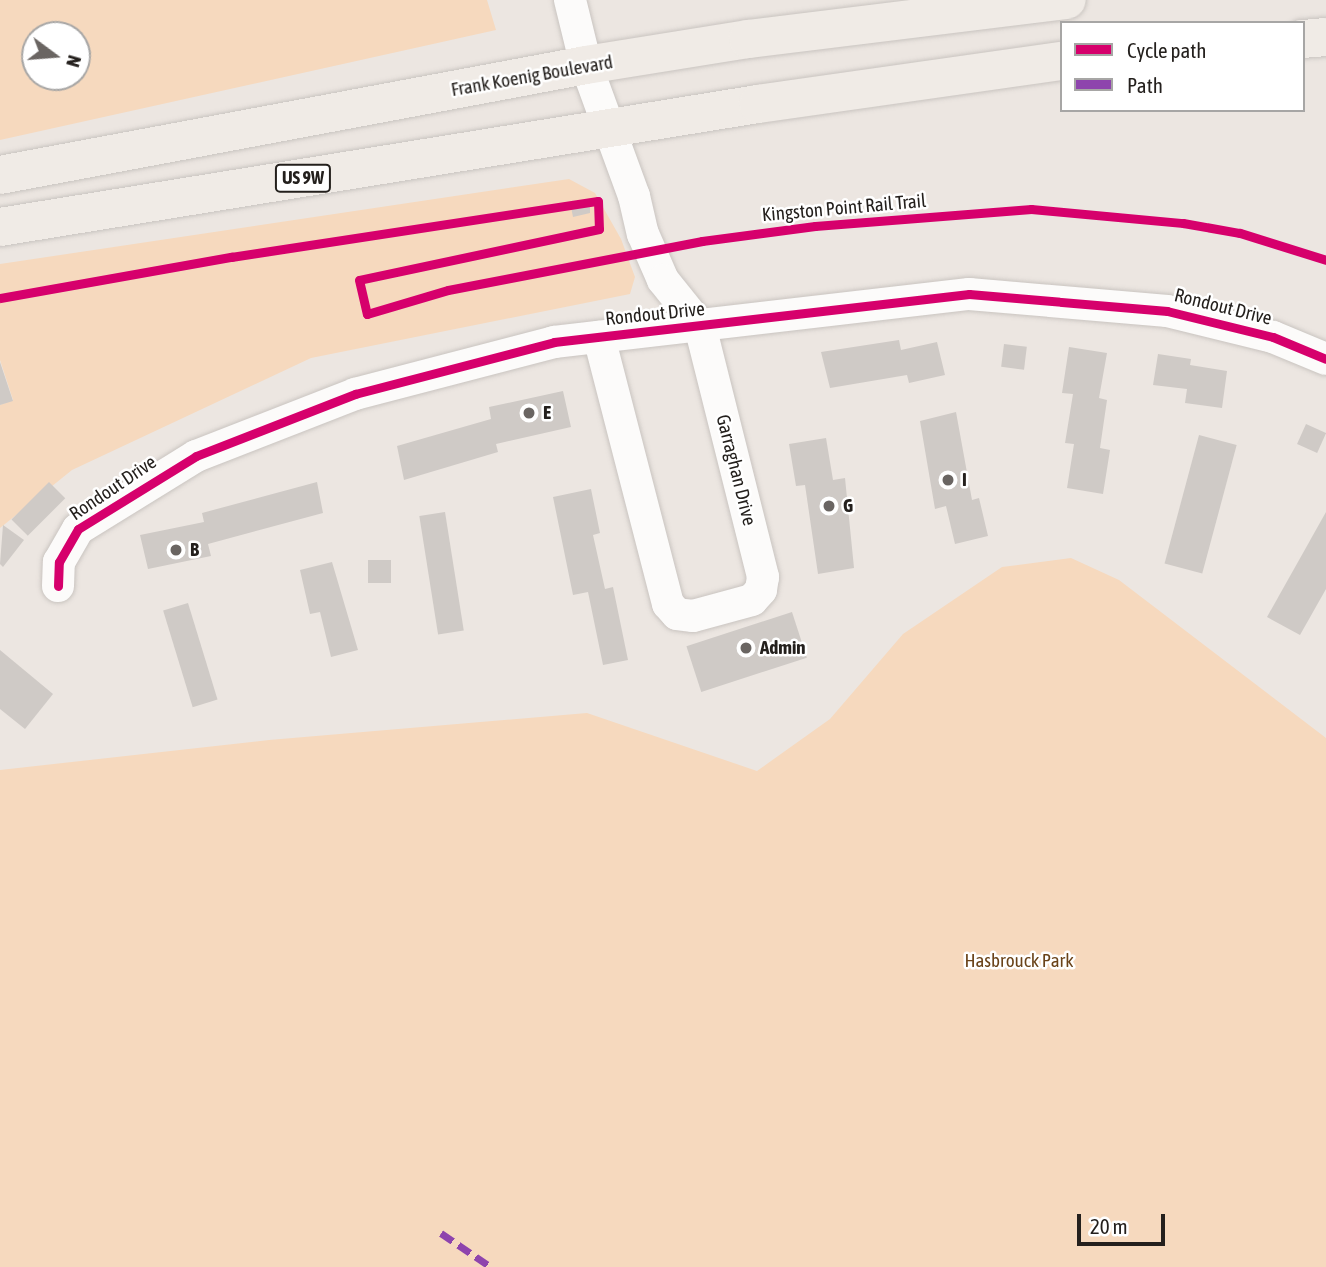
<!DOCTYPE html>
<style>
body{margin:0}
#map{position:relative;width:1326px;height:1267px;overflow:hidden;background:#ece6e1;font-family:"Asap Condensed",sans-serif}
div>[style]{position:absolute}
.green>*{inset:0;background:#f6d9be}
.building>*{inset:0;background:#cfcac6;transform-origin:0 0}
.roads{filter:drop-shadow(0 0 2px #c9c4c0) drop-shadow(0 0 2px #c9c4c0)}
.street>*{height:32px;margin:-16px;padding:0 16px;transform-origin:16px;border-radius:16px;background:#fcfbfa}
.primary>*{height:38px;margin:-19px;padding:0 19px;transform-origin:19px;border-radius:19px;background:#f0ebe6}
.quiet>*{height:7px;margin-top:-3.5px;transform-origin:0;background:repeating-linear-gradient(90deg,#8e44ad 0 14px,transparent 0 21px)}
.cycleway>*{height:9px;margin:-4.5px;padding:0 4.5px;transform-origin:4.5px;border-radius:4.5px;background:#d6006c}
.dots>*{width:19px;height:19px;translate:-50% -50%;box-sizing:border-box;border:4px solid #fff;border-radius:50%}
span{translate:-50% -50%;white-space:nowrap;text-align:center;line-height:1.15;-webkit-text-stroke:5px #fff;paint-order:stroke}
.shield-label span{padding:2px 5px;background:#fff;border:2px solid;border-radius:5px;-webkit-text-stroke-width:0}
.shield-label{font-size:18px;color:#24201d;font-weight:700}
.street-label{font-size:19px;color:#24201d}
.poi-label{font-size:19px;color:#24201d;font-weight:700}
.left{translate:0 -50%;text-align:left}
.park-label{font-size:19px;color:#6a4319}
.legend{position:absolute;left:1060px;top:21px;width:245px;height:91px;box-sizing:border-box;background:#fff;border:2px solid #a7a6a5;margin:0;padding:9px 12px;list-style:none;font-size:21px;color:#24201d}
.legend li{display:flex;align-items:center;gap:14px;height:35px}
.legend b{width:35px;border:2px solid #a7a6a5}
.north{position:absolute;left:21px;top:21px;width:70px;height:70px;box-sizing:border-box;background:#fff;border:2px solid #a7a6a5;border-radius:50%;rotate:106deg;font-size:19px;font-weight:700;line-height:28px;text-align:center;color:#24201d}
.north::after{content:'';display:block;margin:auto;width:24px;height:32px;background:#6a6562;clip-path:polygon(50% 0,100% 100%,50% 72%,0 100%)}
.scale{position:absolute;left:1077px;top:1214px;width:88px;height:32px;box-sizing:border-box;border:4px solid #24201d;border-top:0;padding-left:9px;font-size:21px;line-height:24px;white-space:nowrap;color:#24201d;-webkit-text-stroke:5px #fff;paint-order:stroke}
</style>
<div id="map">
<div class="green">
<i style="clip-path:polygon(evenodd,0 0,487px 0,496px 30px,0 140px,0 0,35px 35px,77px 35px,77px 77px,35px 77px,35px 35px)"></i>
<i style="clip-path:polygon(569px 179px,595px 193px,621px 239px,635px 277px,630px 294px,311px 358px,72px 470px,0 528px,0 405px,13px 400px,0 360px,0 264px)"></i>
<i style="clip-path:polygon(1071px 558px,1119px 580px,1326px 738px,1326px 1267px,0 1267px,0 770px,269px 740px,587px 713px,757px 771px,830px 719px,903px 634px,1002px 567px)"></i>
</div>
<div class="building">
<i style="clip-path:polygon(590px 204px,590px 213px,573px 217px,571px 207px)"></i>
<i style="clip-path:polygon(899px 340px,901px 350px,937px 342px,945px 375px,909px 383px,907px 375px,830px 388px,821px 352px)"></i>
<i style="left:1004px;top:344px;width:23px;height:23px;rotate:7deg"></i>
<i style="clip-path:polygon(1069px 347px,1107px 353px,1099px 398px,1107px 400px,1100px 448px,1110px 450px,1103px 494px,1067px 488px,1074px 444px,1065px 443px,1073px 394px,1062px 393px)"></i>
<i style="clip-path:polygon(1158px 354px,1191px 359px,1190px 365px,1227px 371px,1222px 408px,1185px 403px,1187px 389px,1153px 385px)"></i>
<i style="clip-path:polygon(0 362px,13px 401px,0 405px)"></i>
<i style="clip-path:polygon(563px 391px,571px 427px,496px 444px,498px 452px,404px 480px,397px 446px,491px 419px,489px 407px)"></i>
<i style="clip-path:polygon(956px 412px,972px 500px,979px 498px,988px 536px,955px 544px,946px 506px,935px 509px,920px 421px)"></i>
<i style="left:1306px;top:424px;width:22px;height:22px;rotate:24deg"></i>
<i style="left:1199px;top:435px;width:39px;height:133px;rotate:15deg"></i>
<i style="clip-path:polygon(826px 438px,833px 480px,845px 478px,854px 568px,818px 574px,805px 485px,796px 486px,789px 444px)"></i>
<i style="left:49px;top:482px;width:23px;height:53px;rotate:45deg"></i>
<i style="clip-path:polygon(317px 482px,323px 513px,208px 544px,211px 556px,148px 569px,140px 535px,204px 522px,202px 513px)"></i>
<i style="clip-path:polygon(591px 489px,600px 533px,593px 535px,605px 589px,613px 587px,628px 660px,603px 665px,588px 592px,573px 595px,553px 497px)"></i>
<i style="left:445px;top:512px;width:120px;height:26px;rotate:81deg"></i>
<i style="clip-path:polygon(1326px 512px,1326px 589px,1300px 635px,1267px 617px)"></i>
<i style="clip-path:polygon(3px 525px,24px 540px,3px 567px,0 564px)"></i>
<i style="left:391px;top:560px;width:23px;height:23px;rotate:90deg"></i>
<i style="clip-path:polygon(332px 562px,358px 650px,331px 657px,320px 612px,310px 614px,300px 570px)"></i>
<i style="left:188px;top:603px;width:101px;height:26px;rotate:73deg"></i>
<i style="left:792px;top:612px;width:48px;height:111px;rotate:72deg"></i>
<i style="clip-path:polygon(0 650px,53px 694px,25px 729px,0 709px)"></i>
</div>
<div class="roads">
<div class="street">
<i style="left:570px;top:0;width:67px;rotate:76.2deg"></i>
<i style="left:586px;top:65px;width:140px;rotate:69.9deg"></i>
<i style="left:634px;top:196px;width:39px;rotate:77deg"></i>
<i style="left:643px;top:234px;width:50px;rotate:66.5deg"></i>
<i style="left:663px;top:280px;width:59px;rotate:51.2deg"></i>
<i style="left:700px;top:326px;width:259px;rotate:75.9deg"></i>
<i style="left:763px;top:577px;width:13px;rotate:99deg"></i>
<i style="left:761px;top:590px;width:13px;rotate:132deg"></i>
<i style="left:752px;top:600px;width:61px;rotate:164.8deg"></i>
<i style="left:693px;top:616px;width:16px;rotate:-173deg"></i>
<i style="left:677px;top:614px;width:13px;rotate:-132deg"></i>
<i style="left:668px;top:604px;width:276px;rotate:-104.5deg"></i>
<i style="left:58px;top:586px;width:24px;rotate:-88deg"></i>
<i style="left:59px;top:562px;width:38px;rotate:-60deg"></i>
<i style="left:78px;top:529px;width:139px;rotate:-31.7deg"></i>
<i style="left:196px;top:456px;width:171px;rotate:-21.3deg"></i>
<i style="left:355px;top:394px;width:206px;rotate:-14.6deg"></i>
<i style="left:554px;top:342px;width:418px;rotate:-6.6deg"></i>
<i style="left:969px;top:294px;width:199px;rotate:4.9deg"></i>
<i style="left:1167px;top:311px;width:109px;rotate:13.8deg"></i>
<i style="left:1273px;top:337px;width:57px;rotate:22.5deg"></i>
</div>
<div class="primary">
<i style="left:1303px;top:39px;width:23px;rotate:-5deg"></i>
<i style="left:0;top:175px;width:596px;rotate:-10.63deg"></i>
<i style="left:586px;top:65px;width:164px;rotate:-9.1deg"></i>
<i style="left:748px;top:39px;width:321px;rotate:-7deg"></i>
<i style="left:0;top:227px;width:768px;rotate:-9.22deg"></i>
<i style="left:758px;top:104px;width:307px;rotate:-8.1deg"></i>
</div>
</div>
<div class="quiet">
<i style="left:441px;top:1233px;width:60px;rotate:34.2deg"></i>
</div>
<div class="cycleway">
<i style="left:0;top:298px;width:235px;rotate:-10.1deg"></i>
<i style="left:231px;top:257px;width:371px;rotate:-8.7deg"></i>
<i style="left:598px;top:201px;width:28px;rotate:88deg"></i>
<i style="left:599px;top:229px;width:245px;rotate:168deg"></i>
<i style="left:359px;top:280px;width:35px;rotate:77deg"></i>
<i style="left:367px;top:314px;width:84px;rotate:-16.5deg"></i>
<i style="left:448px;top:290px;width:259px;rotate:-10.9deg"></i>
<i style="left:702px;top:241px;width:114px;rotate:-7.6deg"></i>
<i style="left:815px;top:226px;width:217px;rotate:-4.5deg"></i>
<i style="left:1031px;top:209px;width:153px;rotate:5.3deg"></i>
<i style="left:1183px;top:223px;width:58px;rotate:10deg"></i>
<i style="left:1240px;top:233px;width:90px;rotate:17.4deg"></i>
<i style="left:58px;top:586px;width:24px;rotate:-88deg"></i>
<i style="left:59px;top:562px;width:38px;rotate:-60deg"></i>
<i style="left:78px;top:529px;width:139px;rotate:-31.7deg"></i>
<i style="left:196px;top:456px;width:171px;rotate:-21.3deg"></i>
<i style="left:355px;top:394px;width:206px;rotate:-14.6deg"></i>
<i style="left:554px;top:342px;width:418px;rotate:-6.6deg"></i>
<i style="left:969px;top:294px;width:199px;rotate:4.9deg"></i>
<i style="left:1167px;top:311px;width:109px;rotate:13.8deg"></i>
<i style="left:1273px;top:337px;width:57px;rotate:22.5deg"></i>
</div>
<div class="dots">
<i style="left:529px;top:413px;background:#6a6562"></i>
<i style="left:948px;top:480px;background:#6a6562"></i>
<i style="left:829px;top:506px;background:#6a6562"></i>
<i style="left:176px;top:550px;background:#6a6562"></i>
<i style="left:746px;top:648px;background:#6a6562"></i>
</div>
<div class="shield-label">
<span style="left:303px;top:178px">US 9W</span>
</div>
<div class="street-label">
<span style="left:532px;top:76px;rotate:-10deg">Frank Koenig Boulevard</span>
<span style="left:844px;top:208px;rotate:-5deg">Kingston Point Rail Trail</span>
<span style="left:1223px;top:307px;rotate:14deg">Rondout Drive</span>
<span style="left:655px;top:314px;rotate:-6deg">Rondout Drive</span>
<span style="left:736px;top:470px;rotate:76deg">Garraghan Drive</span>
<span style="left:113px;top:488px;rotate:-34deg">Rondout Drive</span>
</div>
<div class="poi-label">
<span class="left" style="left:543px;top:413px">E</span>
<span class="left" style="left:962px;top:480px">I</span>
<span class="left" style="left:843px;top:506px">G</span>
<span class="left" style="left:190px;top:550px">B</span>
<span class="left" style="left:760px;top:648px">Admin</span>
</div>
<div class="park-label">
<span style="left:1019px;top:961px">Hasbrouck Park</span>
</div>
<ul class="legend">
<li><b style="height:9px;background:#d6006c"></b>Cycle path</li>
<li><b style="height:9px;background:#8e44ad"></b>Path</li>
</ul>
<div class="north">N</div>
<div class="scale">20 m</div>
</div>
